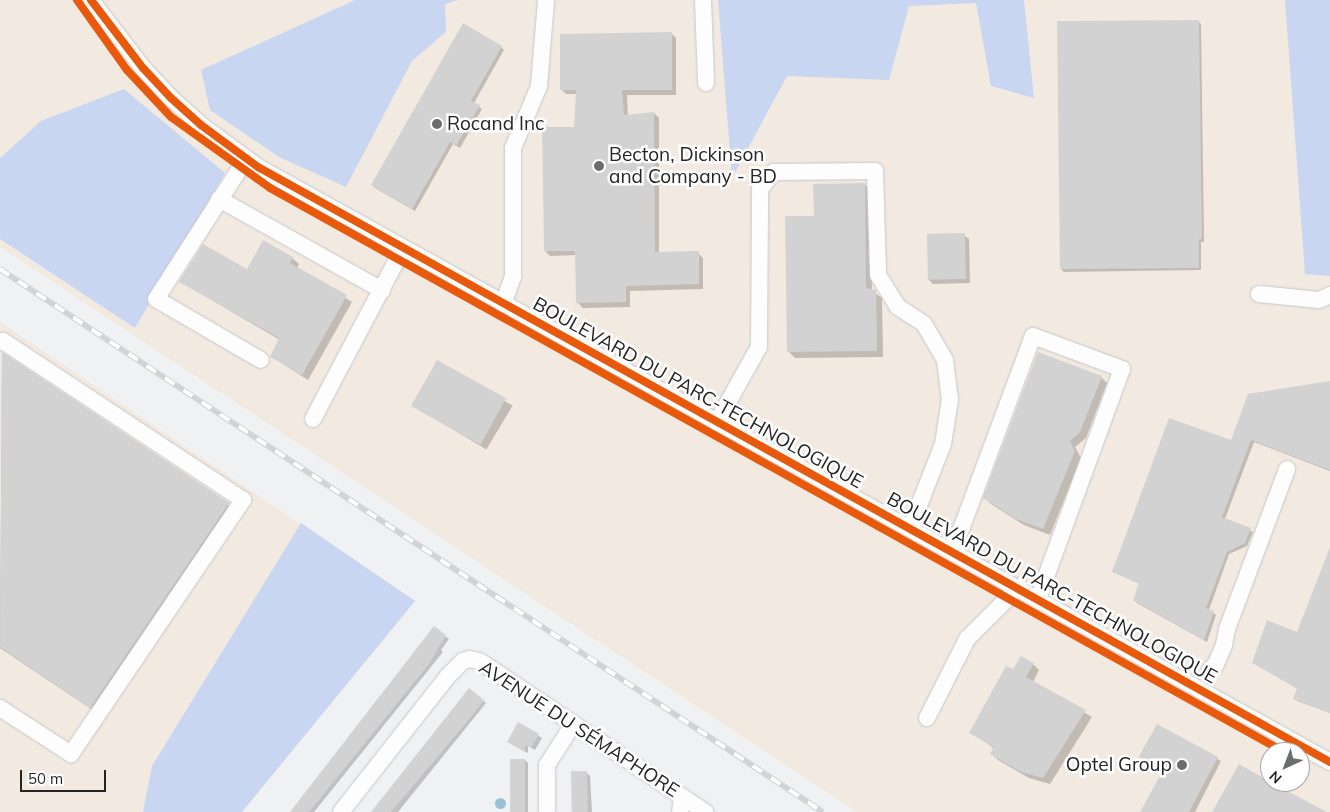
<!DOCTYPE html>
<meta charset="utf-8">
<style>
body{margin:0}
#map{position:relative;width:1330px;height:812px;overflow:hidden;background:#f0f1f3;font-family:Mulish,sans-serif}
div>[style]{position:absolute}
.industrial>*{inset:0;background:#f2eae1}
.forest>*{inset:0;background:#c8d6f1}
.water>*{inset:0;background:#98c1d6}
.round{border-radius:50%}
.shadow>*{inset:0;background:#0003;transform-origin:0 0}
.building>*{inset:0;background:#d2d2d3;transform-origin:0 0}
.roads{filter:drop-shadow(0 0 1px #c7c7c9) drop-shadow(0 0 1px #c7c7c9)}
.minor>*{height:16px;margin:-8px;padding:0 8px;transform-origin:8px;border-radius:8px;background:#fdfdfd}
.rail>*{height:5.5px;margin-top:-2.75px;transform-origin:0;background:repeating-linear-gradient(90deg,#fff 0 11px,#d2d2d4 0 22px);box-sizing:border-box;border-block:1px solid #d2d2d4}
.cycleway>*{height:8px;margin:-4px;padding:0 4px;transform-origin:4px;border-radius:4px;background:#e8590c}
.dots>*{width:14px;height:14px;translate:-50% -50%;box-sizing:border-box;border:2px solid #fff;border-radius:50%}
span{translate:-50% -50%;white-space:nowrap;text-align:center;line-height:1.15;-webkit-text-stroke:5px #fff;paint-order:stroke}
.poi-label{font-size:19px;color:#242426}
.left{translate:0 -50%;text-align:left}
.right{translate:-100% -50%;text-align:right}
.street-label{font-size:19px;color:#242426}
.north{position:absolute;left:1260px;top:742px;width:50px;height:50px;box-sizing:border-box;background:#fff;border:1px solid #a7a7a8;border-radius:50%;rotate:223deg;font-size:14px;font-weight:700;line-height:20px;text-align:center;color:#242426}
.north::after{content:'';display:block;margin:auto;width:18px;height:22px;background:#6b6c6e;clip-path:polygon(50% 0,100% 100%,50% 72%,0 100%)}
.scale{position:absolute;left:20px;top:770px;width:86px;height:22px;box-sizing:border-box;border:2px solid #242426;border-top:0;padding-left:6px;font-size:15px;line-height:18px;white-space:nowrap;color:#242426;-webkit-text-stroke:4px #fff;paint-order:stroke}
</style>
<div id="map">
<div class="industrial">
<i style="clip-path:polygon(evenodd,0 0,1330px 0,1330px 812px,857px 812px,0 247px,0 0,1270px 752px,1300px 752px,1300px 782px,1270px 782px,1270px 752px)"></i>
<i style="clip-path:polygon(0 322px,415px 601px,242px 812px,0 812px)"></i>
</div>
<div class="forest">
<i style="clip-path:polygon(355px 0,458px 0,445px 4px,446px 32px,412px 61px,346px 187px,279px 157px,210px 110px,201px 70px)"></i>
<i style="clip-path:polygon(718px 0,1024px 0,1034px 98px,991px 86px,976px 3px,909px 6px,889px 80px,787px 76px,732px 178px)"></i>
<i style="clip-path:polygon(1285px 0,1330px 0,1330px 276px,1305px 274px)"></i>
<i style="clip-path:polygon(124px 89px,225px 173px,135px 328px,0 239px,0 158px,41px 121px)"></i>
<i style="clip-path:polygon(301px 523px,415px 601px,242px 812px,143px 812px,152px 766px)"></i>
</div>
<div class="water">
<i class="round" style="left:494.5px;top:797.5px;width:11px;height:11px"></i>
</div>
<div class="shadow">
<i style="clip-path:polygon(1198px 21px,1201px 24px,1204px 242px,1201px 242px,1201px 270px,1064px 272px,1061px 269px)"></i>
<i style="clip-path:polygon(671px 33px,676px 38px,676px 95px,627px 95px,628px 116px,654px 113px,659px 118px,659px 253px,698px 253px,703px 258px,703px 289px,630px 291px,630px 307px,583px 308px,578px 303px,576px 255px,550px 256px,545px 251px,575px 128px,577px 94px,566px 94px,561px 89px)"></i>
<i style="clip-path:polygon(501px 47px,504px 50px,474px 103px,482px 109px,460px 148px,453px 144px,415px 211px,375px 188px,372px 185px)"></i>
<i style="clip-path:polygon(864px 184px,871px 191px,872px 291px,882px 298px,883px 357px,795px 358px,788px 351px,815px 217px)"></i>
<i style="clip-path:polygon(964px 235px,969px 239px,970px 283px,933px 284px,928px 279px)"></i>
<i style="clip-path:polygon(292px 258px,299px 264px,297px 268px,352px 302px,308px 380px,272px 357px,280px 340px,181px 282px,247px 270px)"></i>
<i style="clip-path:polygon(2px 354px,235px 510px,97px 713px,0 648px)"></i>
<i style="left:438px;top:361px;width:87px;height:51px;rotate:31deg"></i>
<i style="clip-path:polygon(1101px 377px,1107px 383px,1086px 438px,1075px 447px,1081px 458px,1050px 535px,1024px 525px,991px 504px,985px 498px)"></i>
<i style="clip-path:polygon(1330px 382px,1330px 471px,1254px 442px,1225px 519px,1253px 532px,1247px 546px,1229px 554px,1209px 610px,1216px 615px,1207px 642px,1137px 603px,1134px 600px,1140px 584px,1113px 572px,1232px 442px)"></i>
<i style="clip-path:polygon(1330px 548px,1330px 713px,1297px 701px,1295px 698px,1298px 689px,1253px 663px,1298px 634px)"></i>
<i style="clip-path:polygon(435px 628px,449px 639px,441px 650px,443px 652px,314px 812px,293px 812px)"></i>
<i style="clip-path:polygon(1033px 664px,1039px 670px,1033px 682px,1092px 717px,1050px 784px,1029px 778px,998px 760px,992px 754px,995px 749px,971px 732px,1014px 671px)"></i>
<i style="clip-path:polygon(469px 690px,486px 703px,398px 812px,373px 812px)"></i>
<i style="clip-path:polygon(519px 724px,542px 738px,535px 750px,528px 746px,528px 753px,512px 744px)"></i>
<i style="clip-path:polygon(1158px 725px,1221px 761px,1195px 812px,1142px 812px,1163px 773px,1139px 758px)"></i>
<i style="clip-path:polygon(525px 760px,528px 763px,528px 812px,511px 812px)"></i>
<i style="clip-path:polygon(587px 773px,590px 776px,592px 812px,573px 812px)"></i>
</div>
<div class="building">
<i style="clip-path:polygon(1199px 20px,1202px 239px,1199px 239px,1199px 268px,1060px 269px,1057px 21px)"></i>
<i style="clip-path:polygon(463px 23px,502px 46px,471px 101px,480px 105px,456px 146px,450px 142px,412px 209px,371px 185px)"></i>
<i style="clip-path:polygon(672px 32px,672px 90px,622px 90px,624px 115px,654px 112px,655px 252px,699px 251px,699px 284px,626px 286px,626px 302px,576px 303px,575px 251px,544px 251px,542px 127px,574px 127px,576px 90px,560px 90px,560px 34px)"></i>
<i style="clip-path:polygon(865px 183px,866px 288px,876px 290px,877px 351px,787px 352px,785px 216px,814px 216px,813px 184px)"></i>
<i style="left:965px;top:233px;width:46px;height:38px;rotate:89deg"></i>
<i style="clip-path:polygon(263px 240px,293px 257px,290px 263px,347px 295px,302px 375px,270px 357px,279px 338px,179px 282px,203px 244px,247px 269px)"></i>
<i style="clip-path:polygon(2px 352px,229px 503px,90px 708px,0 647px)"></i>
<i style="clip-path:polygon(1038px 352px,1102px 376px,1080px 432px,1070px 441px,1075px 451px,1043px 529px,1016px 519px,983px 498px)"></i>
<i style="left:437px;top:360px;width:79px;height:53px;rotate:29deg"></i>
<i style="clip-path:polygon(1330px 381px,1330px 470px,1251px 440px,1222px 517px,1251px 528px,1245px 543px,1227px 552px,1206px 608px,1214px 611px,1204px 640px,1133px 600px,1139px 583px,1112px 572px,1169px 418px,1231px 440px,1248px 394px)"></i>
<i style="clip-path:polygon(1330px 547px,1330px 713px,1293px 699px,1297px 688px,1252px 663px,1267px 620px,1297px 632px)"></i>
<i style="clip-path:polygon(434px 626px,446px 635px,429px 664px,309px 812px,290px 812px)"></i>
<i style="clip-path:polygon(1021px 656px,1034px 663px,1026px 677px,1086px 710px,1043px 778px,1021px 772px,990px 754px,994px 747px,969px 733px,1006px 666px,1013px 669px)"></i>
<i style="clip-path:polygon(469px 688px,484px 700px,471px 717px,391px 812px,371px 812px)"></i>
<i style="clip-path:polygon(518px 722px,539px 734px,531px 748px,525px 745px,525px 752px,507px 742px)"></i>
<i style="clip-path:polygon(1157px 724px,1218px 757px,1189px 812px,1140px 812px,1162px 772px,1138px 758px)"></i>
<i style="left:510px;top:759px;width:15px;height:53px"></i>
<i style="clip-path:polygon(1239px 764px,1270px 782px,1327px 812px,1212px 812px)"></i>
<i style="left:587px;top:771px;width:41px;height:16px;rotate:89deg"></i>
</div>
<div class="roads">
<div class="minor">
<i style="left:91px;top:0;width:86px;rotate:52.6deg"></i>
<i style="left:143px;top:68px;width:41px;rotate:47deg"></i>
<i style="left:171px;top:98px;width:40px;rotate:42deg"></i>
<i style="left:201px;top:125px;width:71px;rotate:36.4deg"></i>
<i style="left:258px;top:167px;width:1226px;rotate:29.03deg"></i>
<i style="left:703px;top:0;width:83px;rotate:87.9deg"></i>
<i style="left:246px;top:159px;width:166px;rotate:122.7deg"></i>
<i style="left:156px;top:299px;width:121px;rotate:30.2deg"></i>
<i style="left:219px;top:199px;width:187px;rotate:29.2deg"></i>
<i style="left:1259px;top:294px;width:60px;rotate:5.7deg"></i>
<i style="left:1319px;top:300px;width:12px;rotate:-24deg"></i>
<i style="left:503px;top:304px;width:29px;rotate:-70deg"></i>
<i style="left:513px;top:277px;width:129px;rotate:-90deg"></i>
<i style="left:513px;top:148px;width:67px;rotate:-67.2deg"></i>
<i style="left:539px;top:86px;width:86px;rotate:-85.3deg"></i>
<i style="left:0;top:342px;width:3px;rotate:-18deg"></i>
<i style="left:3px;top:341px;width:288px;rotate:33.5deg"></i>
<i style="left:243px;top:500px;width:307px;rotate:124.1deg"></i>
<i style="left:71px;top:754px;width:85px;rotate:-147.1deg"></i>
<i style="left:313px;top:419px;width:193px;rotate:-62.2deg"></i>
<i style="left:717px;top:422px;width:86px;rotate:-60.8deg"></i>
<i style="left:759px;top:347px;width:158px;rotate:-89.6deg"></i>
<i style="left:760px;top:189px;width:22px;rotate:-51deg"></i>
<i style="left:774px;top:172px;width:101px;rotate:-0.6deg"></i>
<i style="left:875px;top:171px;width:104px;rotate:88.3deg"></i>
<i style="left:878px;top:275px;width:38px;rotate:58deg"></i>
<i style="left:898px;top:307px;width:31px;rotate:33deg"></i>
<i style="left:924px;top:324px;width:42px;rotate:59.7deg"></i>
<i style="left:945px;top:360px;width:39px;rotate:83deg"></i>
<i style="left:950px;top:399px;width:46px;rotate:98.8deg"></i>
<i style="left:943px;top:444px;width:90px;rotate:111.4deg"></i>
<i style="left:953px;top:551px;width:229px;rotate:-69.6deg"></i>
<i style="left:1033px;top:336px;width:95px;rotate:20.3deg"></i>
<i style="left:1122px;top:369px;width:244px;rotate:110.1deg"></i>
<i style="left:1210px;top:670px;width:8px;rotate:-45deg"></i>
<i style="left:1216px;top:664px;width:21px;rotate:-67deg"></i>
<i style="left:1224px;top:645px;width:16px;rotate:-79deg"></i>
<i style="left:1227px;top:629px;width:171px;rotate:-69.4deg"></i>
<i style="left:927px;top:718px;width:89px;rotate:-63.1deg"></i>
<i style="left:967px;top:639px;width:74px;rotate:-45deg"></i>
<i style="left:341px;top:812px;width:174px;rotate:-51.8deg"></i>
<i style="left:449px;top:675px;width:20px;rotate:-45deg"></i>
<i style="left:463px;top:661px;width:7px;rotate:-16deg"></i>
<i style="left:470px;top:659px;width:11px;rotate:15deg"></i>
<i style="left:481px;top:662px;width:270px;rotate:33.8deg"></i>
<i style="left:547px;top:812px;width:47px;rotate:-90deg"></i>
<i style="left:547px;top:765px;width:46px;rotate:-57.3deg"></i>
<i style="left:680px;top:812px;width:15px;rotate:-82deg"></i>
</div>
</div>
<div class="rail">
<i style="left:0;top:269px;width:986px;rotate:33.42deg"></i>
</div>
<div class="cycleway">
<i style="left:77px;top:0;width:86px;rotate:54.5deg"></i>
<i style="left:127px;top:70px;width:64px;rotate:46.9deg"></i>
<i style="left:171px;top:117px;width:122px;rotate:35.6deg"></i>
<i style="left:270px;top:188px;width:1160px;rotate:29.08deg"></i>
<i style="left:91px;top:0;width:86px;rotate:52.6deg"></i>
<i style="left:143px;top:68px;width:41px;rotate:47deg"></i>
<i style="left:171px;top:98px;width:40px;rotate:42deg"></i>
<i style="left:201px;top:125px;width:71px;rotate:36.4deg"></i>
<i style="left:258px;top:167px;width:1226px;rotate:29.03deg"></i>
</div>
<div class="dots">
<i style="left:437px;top:124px;background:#6b6c6e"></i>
<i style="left:599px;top:166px;background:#6b6c6e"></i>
<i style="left:1182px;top:765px;background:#6b6c6e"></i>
</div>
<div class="poi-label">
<span class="left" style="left:447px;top:124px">Rocand Inc</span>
<span class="left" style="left:609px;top:166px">Becton, Dickinson<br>and Company - BD</span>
<span class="right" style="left:1172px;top:765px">Optel Group</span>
</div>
<div class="street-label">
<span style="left:698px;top:393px;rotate:29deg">BOULEVARD DU PARC-TECHNOLOGIQUE</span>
<span style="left:1052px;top:588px;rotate:29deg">BOULEVARD DU PARC-TECHNOLOGIQUE</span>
<span style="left:579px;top:729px;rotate:33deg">AVENUE DU SÉMAPHORE</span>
</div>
<div class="north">N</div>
<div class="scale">50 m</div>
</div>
